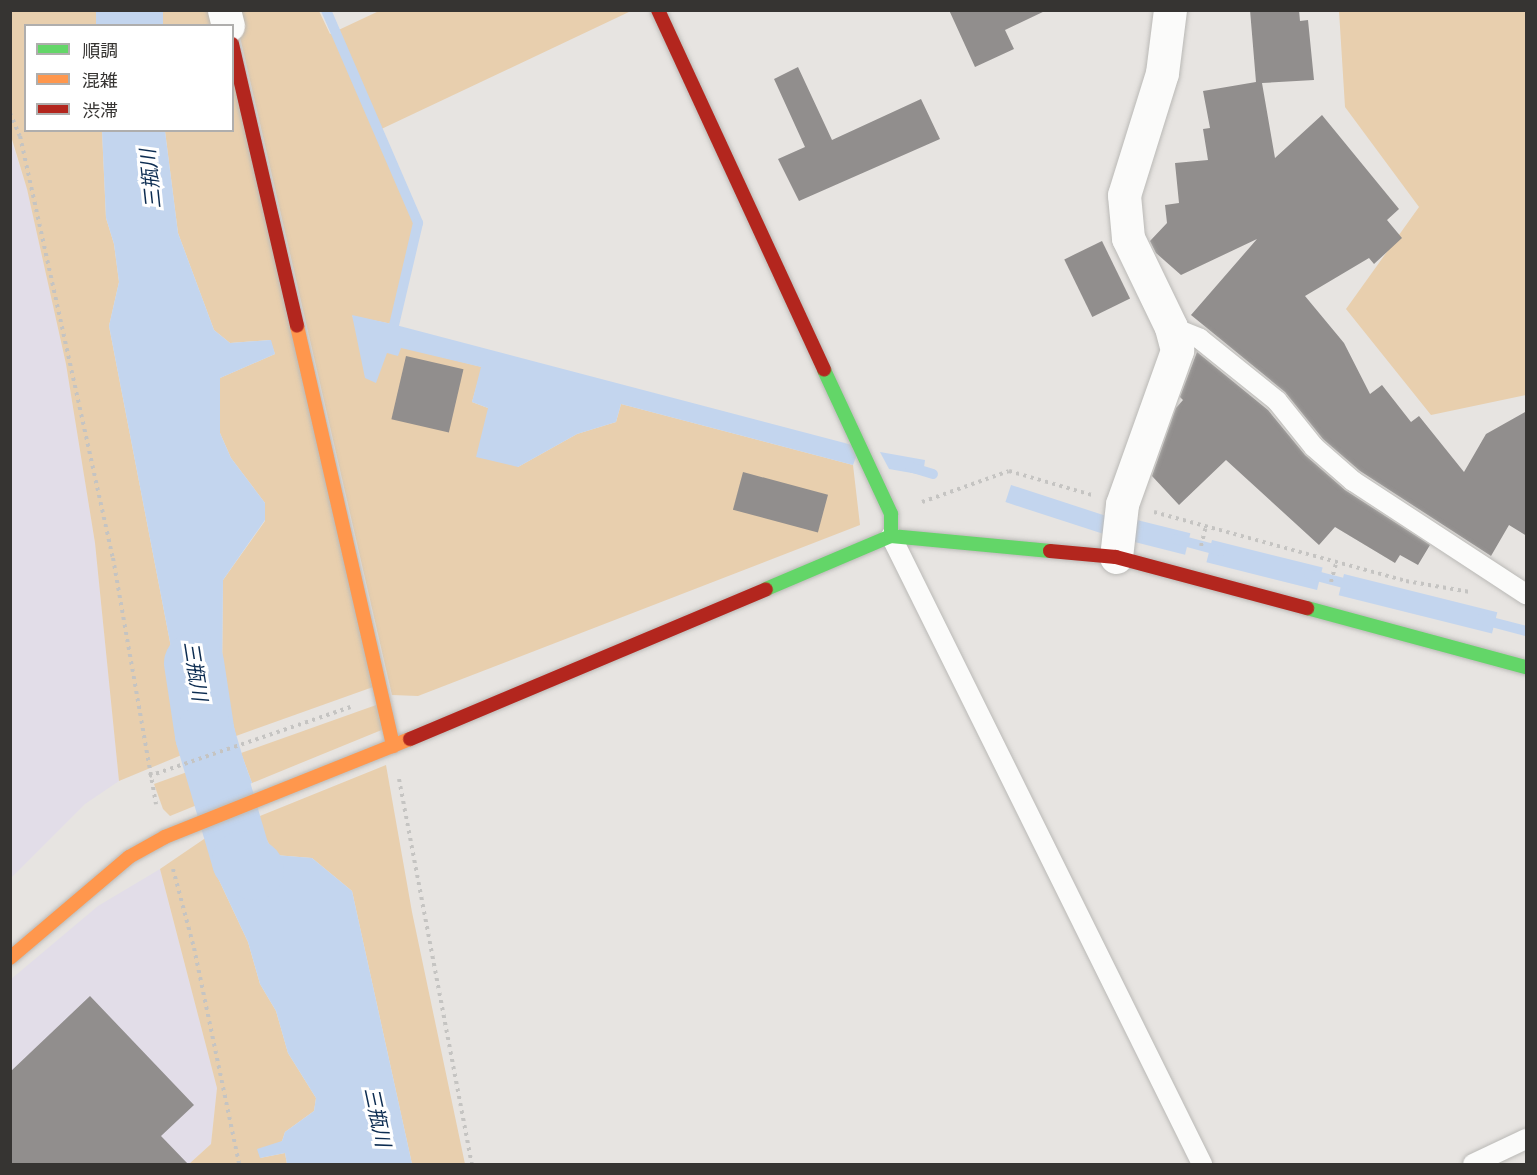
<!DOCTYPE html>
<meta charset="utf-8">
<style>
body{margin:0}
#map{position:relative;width:1537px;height:1175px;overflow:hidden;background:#e7e4e1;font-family:"Public Sans","Noto Sans JP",sans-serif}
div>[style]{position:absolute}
.commercial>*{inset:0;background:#e2dde8}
.green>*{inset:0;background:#e8cfae}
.water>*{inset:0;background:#c3d5ee;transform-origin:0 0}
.stream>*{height:10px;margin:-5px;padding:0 5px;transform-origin:5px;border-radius:5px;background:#c3d5ee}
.river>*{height:60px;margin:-30px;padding:0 30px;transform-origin:30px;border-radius:30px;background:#c3d5ee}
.building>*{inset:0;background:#918e8d;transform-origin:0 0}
.path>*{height:4px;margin-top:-2px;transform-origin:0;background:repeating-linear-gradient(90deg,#c5c4c2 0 3px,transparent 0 7.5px)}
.roads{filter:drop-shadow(0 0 2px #bab9b6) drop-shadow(0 0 2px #bab9b6)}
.lane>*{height:20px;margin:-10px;padding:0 10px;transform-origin:10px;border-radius:10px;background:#fbfbfa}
.street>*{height:33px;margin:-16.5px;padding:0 16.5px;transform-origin:16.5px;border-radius:16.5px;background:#fbfbfa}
.fast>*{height:14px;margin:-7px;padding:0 7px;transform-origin:7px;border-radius:7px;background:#63d668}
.slow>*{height:14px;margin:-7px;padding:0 7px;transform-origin:7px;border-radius:7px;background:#ff974d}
.jam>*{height:14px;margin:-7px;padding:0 7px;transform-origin:7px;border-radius:7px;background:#b3261e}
span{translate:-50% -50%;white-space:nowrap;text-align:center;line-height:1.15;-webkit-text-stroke:6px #fff;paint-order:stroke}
.water-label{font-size:20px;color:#0c2c51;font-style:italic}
.frame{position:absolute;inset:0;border:12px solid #363432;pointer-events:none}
.legend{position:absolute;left:24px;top:24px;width:210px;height:108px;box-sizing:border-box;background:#fff;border:2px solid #afaead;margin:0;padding:8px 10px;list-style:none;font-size:18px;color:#363432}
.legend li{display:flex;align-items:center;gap:12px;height:30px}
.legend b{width:30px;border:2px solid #afaead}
</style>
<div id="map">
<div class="commercial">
<i style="clip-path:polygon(10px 136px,27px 189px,66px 364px,95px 543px,119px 781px,85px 804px,11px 878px)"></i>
<i style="clip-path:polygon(160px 869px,217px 1088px,211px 1144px,189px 1164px,11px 1164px,10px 980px,98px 906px)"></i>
</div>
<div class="green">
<i style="clip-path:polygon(163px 10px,215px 11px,220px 26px,163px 26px)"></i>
<i style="clip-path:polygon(10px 11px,96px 11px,97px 25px,26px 26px,26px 130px,102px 131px,106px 218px,114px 244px,119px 282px,109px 326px,170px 642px,184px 754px,119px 781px,95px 543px,66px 364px,27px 189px,11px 136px)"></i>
<i style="clip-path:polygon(234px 11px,319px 11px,330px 34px,379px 11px,631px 11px,375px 132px,415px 223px,392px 324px,352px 316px,387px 353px,401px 347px,482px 367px,472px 402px,488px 408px,518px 467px,577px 434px,616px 422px,621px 404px,853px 465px,860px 525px,418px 696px,392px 695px)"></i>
<i style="clip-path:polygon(1339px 11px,1526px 11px,1526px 395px,1431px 415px,1346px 309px,1419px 207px,1345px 107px)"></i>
<i style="clip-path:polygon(233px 71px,373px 687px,236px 736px,222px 679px,223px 580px,265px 521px,265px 503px,231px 458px,220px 433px,220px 378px,275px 354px,270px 340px,230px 343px,214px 330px,178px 233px,165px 131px,232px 130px)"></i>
<i style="clip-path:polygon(379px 704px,384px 729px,252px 783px,241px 753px)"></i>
<i style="clip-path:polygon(386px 765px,412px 912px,465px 1164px,412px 1164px,352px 891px,312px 858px,275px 855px,255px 818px)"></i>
<i style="clip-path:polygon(190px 771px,197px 805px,170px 816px,163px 809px,154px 784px)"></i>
<i style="clip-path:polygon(207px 837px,217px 876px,248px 942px,260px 984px,276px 1011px,288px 1053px,316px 1098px,314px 1111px,285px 1132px,282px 1141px,260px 1158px,285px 1153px,287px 1164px,189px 1164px,211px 1144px,217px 1088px,160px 869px)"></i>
</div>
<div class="water">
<i style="left:96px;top:11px;width:67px;height:14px"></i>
<i style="clip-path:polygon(102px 131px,165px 131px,178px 233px,214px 330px,230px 343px,271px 340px,275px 354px,220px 378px,220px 433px,231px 458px,265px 503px,265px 520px,223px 580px,222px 679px,236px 736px,184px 754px,170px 642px,109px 326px,119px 282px,114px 244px,106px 218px)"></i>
<i style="clip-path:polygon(352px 315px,392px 324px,860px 447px,853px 465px,621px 404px,616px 422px,577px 434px,518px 467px,476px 457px,488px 408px,472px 402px,481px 367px,401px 348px,398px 356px,387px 353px,376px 383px,365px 378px)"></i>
<i style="clip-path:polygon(880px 452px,925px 460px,923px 475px,889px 469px)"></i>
<i style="left:1011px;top:485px;width:105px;height:18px;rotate:18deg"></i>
<i style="left:1137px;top:520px;width:55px;height:22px;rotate:14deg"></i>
<i style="left:1212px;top:540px;width:114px;height:23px;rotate:14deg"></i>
<i style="left:1344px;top:574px;width:158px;height:22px;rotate:14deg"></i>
<i style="clip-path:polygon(241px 753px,252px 783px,197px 805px,190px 771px)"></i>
<i style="clip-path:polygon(255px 818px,275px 855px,312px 858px,352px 891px,412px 1164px,287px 1164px,285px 1153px,260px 1158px,257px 1149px,282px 1141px,285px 1132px,314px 1111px,316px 1098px,288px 1053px,276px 1011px,260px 984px,248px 942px,217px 876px,207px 837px)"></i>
</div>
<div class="stream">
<i style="left:326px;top:10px;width:232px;rotate:66.6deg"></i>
<i style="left:418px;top:223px;width:105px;rotate:103.2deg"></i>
<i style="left:910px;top:467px;width:24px;rotate:17deg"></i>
<i style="left:1176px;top:539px;width:47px;rotate:14.9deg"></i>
<i style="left:1309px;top:574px;width:48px;rotate:14.6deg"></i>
<i style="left:1480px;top:619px;width:48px;rotate:14.6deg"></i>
</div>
<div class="river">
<i style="left:194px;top:663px;width:73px;rotate:81.3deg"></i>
<i style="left:205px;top:735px;width:131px;rotate:73.6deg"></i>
<i style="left:242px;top:861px;width:15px;rotate:37deg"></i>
</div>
<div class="building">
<i style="clip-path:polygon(949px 10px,1047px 10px,1005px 30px,1014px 49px,975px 67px)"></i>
<i style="clip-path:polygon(1250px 10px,1299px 10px,1300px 21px,1308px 20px,1314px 80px,1262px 83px,1275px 158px,1322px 115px,1399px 209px,1387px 220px,1402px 238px,1374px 264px,1369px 258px,1305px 296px,1344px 343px,1370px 394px,1382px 385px,1411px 422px,1419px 416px,1464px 472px,1486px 434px,1527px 411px,1527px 536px,1509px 525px,1491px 556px,1360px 471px,1323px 439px,1285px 392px,1191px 315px,1257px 239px,1181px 275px,1156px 253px,1150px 241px,1167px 223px,1165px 205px,1179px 203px,1175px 163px,1208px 160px,1203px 129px,1210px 128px,1203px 91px,1256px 82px)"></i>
<i style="clip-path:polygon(798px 67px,832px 140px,921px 99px,940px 139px,799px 201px,778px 159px,805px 147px,774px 79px)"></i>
<i style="left:1102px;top:241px;width:64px;height:42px;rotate:64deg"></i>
<i style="clip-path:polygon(1197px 352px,1268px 410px,1305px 455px,1345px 490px,1430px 545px,1418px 565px,1400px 555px,1395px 563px,1335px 527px,1319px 545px,1226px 460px,1179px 505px,1152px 476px,1176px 408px,1183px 400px,1180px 397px)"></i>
<i style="left:406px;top:356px;width:59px;height:65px;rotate:13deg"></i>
<i style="left:743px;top:472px;width:88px;height:39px;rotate:15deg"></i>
<i style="clip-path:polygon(90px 996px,194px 1105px,161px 1136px,188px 1164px,10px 1164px,10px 1072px)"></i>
</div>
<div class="path">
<i style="left:10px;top:113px;width:25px;rotate:67deg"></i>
<i style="left:20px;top:136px;width:432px;rotate:77.6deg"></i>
<i style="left:113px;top:558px;width:250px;rotate:80.1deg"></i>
<i style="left:922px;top:502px;width:92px;rotate:-19.6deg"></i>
<i style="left:1009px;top:471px;width:86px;rotate:16.1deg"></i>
<i style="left:1154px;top:512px;width:261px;rotate:15.3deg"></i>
<i style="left:1406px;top:581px;width:65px;rotate:9.8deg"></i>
<i style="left:1201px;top:546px;width:21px;rotate:-76deg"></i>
<i style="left:1331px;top:582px;width:20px;rotate:-75deg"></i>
<i style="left:149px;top:776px;width:213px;rotate:-18.9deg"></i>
<i style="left:399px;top:779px;width:392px;rotate:79.3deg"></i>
<i style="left:173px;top:869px;width:82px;rotate:75.1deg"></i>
<i style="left:194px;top:948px;width:221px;rotate:78.2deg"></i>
</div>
<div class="roads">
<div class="lane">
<i style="left:1171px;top:327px;width:31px;rotate:22deg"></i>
<i style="left:1200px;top:339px;width:99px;rotate:38.8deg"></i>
<i style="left:1277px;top:401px;width:59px;rotate:51.2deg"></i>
<i style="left:1314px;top:447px;width:52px;rotate:41.1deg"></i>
<i style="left:1353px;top:481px;width:207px;rotate:33.2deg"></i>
<i style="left:891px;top:536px;width:701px;rotate:63.65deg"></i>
<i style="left:1473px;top:1164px;width:59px;rotate:-25.3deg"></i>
</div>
<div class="street">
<i style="left:224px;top:10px;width:16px;rotate:76deg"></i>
<i style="left:1116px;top:557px;width:53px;rotate:-83.5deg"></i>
<i style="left:1122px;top:504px;width:164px;rotate:-70.3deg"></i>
<i style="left:1177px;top:350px;width:24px;rotate:-105deg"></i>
<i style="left:1171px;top:327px;width:99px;rotate:-115.8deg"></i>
<i style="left:1128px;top:238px;width:43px;rotate:-95.3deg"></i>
<i style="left:1124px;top:195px;width:128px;rotate:-72.7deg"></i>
<i style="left:1162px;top:73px;width:64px;rotate:-82.8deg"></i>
</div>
<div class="fast">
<i style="left:824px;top:370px;width:159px;rotate:65deg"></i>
<i style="left:891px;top:514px;width:22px;rotate:90deg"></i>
<i style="left:766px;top:589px;width:136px;rotate:-23deg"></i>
<i style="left:891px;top:536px;width:160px;rotate:5.4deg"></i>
<i style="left:1307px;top:608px;width:227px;rotate:15.1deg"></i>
</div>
<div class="slow">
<i style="left:297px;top:326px;width:431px;rotate:77.1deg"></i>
<i style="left:10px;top:958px;width:156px;rotate:-40.3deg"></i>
<i style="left:129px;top:857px;width:41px;rotate:-29.1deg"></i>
<i style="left:165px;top:837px;width:264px;rotate:-21.8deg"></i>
</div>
<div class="jam">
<i style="left:658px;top:10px;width:396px;rotate:65.2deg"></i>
<i style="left:232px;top:44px;width:289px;rotate:77deg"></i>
<i style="left:1050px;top:551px;width:66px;rotate:5.2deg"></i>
<i style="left:1116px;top:557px;width:198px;rotate:15deg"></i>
<i style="left:410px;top:739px;width:386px;rotate:-22.8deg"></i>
</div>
</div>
<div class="water-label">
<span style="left:151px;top:179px;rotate:-96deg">三瓶川</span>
<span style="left:195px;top:671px;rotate:81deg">三瓶川</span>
<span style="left:377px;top:1117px;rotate:78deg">三瓶川</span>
</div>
<div class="frame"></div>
<ul class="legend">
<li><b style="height:8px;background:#63d668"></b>順調</li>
<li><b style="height:8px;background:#ff974d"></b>混雑</li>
<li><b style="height:8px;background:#b3261e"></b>渋滞</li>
</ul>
</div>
